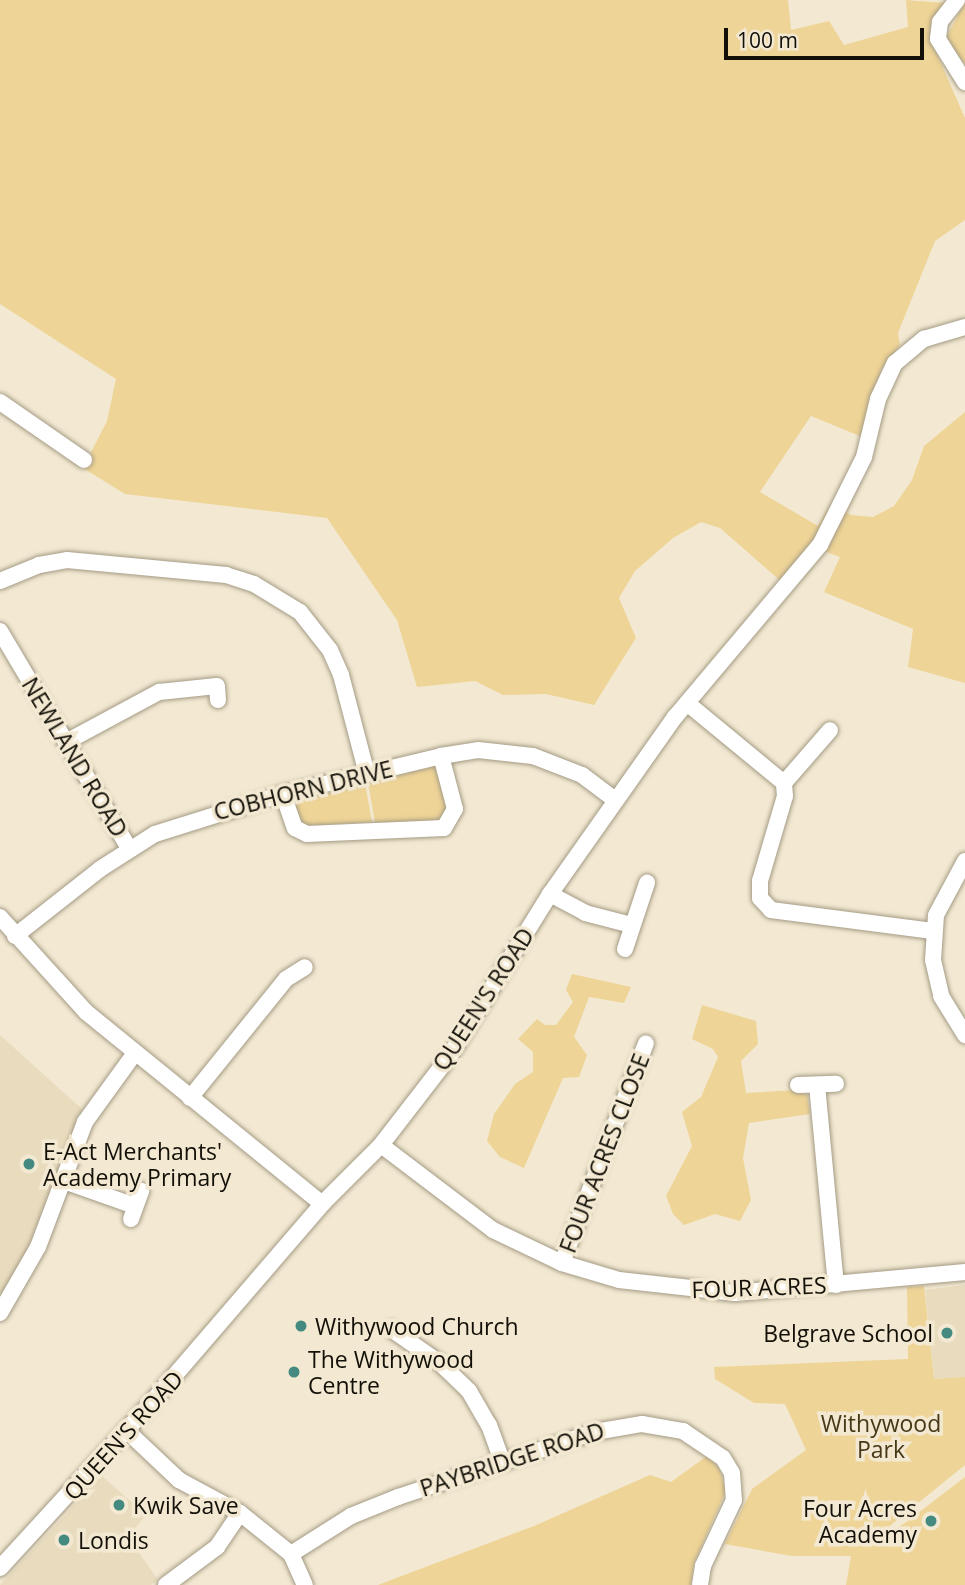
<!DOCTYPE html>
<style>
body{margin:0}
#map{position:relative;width:965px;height:1585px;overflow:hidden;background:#f3e9d2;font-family:"Open Sans",sans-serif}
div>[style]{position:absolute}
.built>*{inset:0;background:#e9dcbe}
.green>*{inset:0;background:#eed496}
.roads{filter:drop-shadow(0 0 2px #a49b85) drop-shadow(0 0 2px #a49b85)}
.minor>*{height:16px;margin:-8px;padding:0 8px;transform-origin:8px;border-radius:8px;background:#fff}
.dots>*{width:19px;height:19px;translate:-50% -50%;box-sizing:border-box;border:4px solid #f3e9d2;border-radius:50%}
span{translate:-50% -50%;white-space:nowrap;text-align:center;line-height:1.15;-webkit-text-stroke:7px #f3e9d2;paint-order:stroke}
.street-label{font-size:23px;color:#131008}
.poi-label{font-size:23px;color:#131008}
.left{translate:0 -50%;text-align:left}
.right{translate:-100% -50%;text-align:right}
.park-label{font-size:23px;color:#473917}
.scale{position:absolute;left:724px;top:28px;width:200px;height:32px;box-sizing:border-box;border:4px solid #131008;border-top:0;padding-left:9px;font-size:21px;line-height:24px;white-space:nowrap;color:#131008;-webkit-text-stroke:5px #f3e9d2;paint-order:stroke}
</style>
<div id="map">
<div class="built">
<i style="clip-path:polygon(0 1035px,82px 1109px,24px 1257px,0 1295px)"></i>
<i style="clip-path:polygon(965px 1285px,965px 1377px,934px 1379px,925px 1290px)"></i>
<i style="clip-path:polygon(102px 1476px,146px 1515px,128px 1537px,158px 1580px,151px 1585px,0 1585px)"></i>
</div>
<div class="green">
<i style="clip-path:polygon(0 0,788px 0,791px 30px,829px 21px,844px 45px,908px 27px,906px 0,945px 3px,932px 22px,931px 41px,965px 118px,965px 220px,935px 241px,898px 333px,900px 345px,881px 370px,862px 437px,811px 416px,760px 492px,818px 526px,831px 504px,851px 515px,873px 517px,894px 506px,912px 480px,924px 446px,965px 412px,965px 683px,908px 667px,913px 629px,824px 592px,840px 557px,813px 547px,785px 585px,720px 528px,701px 522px,673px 538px,635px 571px,619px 598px,636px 638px,594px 705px,546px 694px,503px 695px,475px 681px,417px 687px,397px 620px,327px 518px,125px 494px,83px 468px,107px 421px,116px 379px,0 304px)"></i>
<i style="clip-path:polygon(965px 2px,965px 64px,945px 40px)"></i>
<i style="clip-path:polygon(436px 766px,450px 809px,443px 821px,392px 825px,375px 822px,368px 783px)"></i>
<i style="clip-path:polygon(365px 783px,372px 822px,305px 826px,291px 804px)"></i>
<i style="clip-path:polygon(572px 974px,631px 987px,624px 1003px,589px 997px,574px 1037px,587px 1055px,579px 1077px,563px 1078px,524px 1168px,500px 1157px,487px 1141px,494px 1114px,515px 1084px,533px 1072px,533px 1052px,518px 1039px,537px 1019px,545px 1025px,556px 1025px,573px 1002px,566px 990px)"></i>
<i style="clip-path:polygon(702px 1005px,756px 1021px,758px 1044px,741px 1061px,746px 1093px,796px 1090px,807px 1095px,810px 1114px,749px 1123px,743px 1158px,751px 1200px,740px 1221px,715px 1214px,684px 1225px,673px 1214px,666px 1196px,692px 1146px,682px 1112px,701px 1097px,718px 1057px,713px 1049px,692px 1039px)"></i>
<i style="clip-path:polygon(924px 1286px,934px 1379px,965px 1377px,965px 1465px,865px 1546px,905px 1523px,965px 1477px,965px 1585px,846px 1585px,851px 1556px,792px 1556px,725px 1544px,752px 1489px,806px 1450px,785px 1404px,754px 1403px,715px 1379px,714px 1367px,908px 1359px,907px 1287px)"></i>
<i style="clip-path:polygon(707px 1456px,719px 1468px,726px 1491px,694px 1563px,691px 1585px,378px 1585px,534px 1526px,650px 1475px,671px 1482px)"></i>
</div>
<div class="roads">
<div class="minor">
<i style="left:957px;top:0;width:28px;rotate:128deg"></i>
<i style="left:940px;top:22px;width:17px;rotate:97deg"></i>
<i style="left:938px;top:39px;width:51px;rotate:57.9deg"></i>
<i style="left:0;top:402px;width:102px;rotate:34.6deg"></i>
<i style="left:0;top:581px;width:42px;rotate:-22.3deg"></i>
<i style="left:39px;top:565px;width:28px;rotate:-10deg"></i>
<i style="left:67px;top:560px;width:160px;rotate:5.4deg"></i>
<i style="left:226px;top:575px;width:29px;rotate:18deg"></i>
<i style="left:254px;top:584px;width:54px;rotate:31.3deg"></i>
<i style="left:300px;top:612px;width:48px;rotate:51.7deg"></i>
<i style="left:330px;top:650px;width:27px;rotate:66deg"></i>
<i style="left:341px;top:675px;width:102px;rotate:75.3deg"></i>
<i style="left:0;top:631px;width:252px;rotate:59.3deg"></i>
<i style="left:687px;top:703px;width:126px;rotate:39.5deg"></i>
<i style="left:784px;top:783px;width:13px;rotate:86deg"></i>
<i style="left:785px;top:796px;width:89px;rotate:106.4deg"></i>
<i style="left:760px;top:881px;width:17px;rotate:90deg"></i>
<i style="left:760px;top:898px;width:16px;rotate:47deg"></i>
<i style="left:771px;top:910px;width:163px;rotate:7.4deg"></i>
<i style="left:66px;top:742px;width:106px;rotate:-28.3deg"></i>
<i style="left:159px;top:692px;width:58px;rotate:-5.9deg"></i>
<i style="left:217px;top:686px;width:14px;rotate:86deg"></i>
<i style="left:784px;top:783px;width:70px;rotate:-49deg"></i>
<i style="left:283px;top:794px;width:36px;rotate:71deg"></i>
<i style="left:295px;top:828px;width:13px;rotate:27deg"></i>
<i style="left:307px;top:834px;width:137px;rotate:-2.5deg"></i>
<i style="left:444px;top:828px;width:22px;rotate:-60deg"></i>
<i style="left:455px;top:809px;width:55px;rotate:-104.8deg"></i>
<i style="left:965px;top:861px;width:61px;rotate:118.2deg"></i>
<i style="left:936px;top:915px;width:45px;rotate:93.8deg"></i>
<i style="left:933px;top:960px;width:37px;rotate:77deg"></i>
<i style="left:941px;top:996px;width:46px;rotate:58.4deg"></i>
<i style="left:550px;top:894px;width:40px;rotate:28deg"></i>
<i style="left:585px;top:913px;width:48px;rotate:14.6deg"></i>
<i style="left:0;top:917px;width:128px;rotate:47.8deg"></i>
<i style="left:86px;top:1012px;width:304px;rotate:39.1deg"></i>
<i style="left:15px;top:936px;width:108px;rotate:-38.2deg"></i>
<i style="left:100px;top:869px;width:65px;rotate:-32.5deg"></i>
<i style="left:155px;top:834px;width:134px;rotate:-17.4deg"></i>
<i style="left:283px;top:794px;width:163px;rotate:-13.5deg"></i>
<i style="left:441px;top:756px;width:37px;rotate:-9deg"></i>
<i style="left:478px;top:750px;width:55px;rotate:6.2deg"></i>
<i style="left:533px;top:756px;width:53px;rotate:21.2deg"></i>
<i style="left:582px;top:775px;width:41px;rotate:37.1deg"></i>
<i style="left:625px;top:949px;width:70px;rotate:-71.6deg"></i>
<i style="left:798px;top:1085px;width:38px;rotate:-2deg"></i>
<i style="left:817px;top:1085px;width:201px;rotate:84.6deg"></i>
<i style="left:190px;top:1098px;width:153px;rotate:-51.1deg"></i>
<i style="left:286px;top:979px;width:22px;rotate:-32deg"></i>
<i style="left:381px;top:1145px;width:141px;rotate:37.2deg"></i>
<i style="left:493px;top:1230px;width:76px;rotate:25.6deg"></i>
<i style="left:562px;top:1263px;width:59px;rotate:16.6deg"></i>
<i style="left:619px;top:1280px;width:117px;rotate:6.4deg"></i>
<i style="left:735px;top:1293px;width:231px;rotate:-5.2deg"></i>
<i style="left:61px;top:1180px;width:78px;rotate:19.4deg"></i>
<i style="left:131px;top:1219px;width:30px;rotate:-70deg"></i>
<i style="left:562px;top:1263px;width:235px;rotate:-69.1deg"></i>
<i style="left:0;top:1313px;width:76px;rotate:-60.1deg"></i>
<i style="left:38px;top:1247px;width:134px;rotate:-69.4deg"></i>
<i style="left:85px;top:1122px;width:85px;rotate:-54.1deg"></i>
<i style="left:391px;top:1329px;width:60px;rotate:34.8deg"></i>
<i style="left:440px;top:1363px;width:40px;rotate:44deg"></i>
<i style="left:469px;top:1391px;width:39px;rotate:60deg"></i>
<i style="left:489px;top:1425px;width:38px;rotate:70deg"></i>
<i style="left:126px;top:1430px;width:73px;rotate:43.3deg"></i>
<i style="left:179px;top:1480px;width:69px;rotate:28.4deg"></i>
<i style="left:240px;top:1513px;width:65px;rotate:38.8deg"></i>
<i style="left:291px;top:1554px;width:34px;rotate:66deg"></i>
<i style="left:291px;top:1554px;width:71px;rotate:-32.3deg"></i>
<i style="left:351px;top:1516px;width:51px;rotate:-22deg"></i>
<i style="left:398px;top:1497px;width:207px;rotate:-18.3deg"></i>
<i style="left:595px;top:1432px;width:48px;rotate:-9.7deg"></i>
<i style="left:642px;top:1424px;width:42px;rotate:9.7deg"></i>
<i style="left:683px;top:1431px;width:48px;rotate:34deg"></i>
<i style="left:723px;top:1458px;width:17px;rotate:59deg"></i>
<i style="left:732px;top:1473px;width:27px;rotate:86deg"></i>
<i style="left:734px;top:1500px;width:73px;rotate:115.2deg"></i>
<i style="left:703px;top:1566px;width:19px;rotate:99deg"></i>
<i style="left:0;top:1568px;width:214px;rotate:-47.5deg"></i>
<i style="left:145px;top:1410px;width:272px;rotate:-49.3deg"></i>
<i style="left:322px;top:1204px;width:83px;rotate:-45deg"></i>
<i style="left:381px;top:1145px;width:111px;rotate:-52.3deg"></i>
<i style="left:449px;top:1057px;width:192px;rotate:-58.2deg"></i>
<i style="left:550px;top:894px;width:217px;rotate:-54.8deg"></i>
<i style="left:675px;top:717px;width:225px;rotate:-49.9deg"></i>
<i style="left:820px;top:545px;width:98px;rotate:-63.4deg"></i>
<i style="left:864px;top:457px;width:60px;rotate:-76.4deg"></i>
<i style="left:878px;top:399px;width:40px;rotate:-65deg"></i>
<i style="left:895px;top:363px;width:38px;rotate:-40deg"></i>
<i style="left:924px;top:339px;width:43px;rotate:-16.3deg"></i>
<i style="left:166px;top:1585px;width:64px;rotate:-36.7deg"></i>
<i style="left:217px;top:1547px;width:41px;rotate:-55.9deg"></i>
</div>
</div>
<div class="dots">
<i style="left:29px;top:1164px;background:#448a81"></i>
<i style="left:301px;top:1326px;background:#448a81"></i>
<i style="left:947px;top:1333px;background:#448a81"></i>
<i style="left:294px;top:1372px;background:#448a81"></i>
<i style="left:119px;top:1505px;background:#448a81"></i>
<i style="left:931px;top:1521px;background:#448a81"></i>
<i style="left:64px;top:1540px;background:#448a81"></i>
</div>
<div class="street-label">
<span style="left:75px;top:757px;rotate:59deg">NEWLAND ROAD</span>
<span style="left:303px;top:790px;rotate:-14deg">COBHORN DRIVE</span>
<span style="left:483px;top:999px;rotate:-57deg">QUEEN'S ROAD</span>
<span style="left:604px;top:1153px;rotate:-69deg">FOUR ACRES CLOSE</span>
<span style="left:759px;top:1287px;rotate:-2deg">FOUR ACRES</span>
<span style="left:123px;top:1435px;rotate:-48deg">QUEEN'S ROAD</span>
<span style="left:512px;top:1459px;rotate:-18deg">PAYBRIDGE ROAD</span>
</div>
<div class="poi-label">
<span class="left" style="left:43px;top:1164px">E-Act Merchants'<br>Academy Primary</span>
<span class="left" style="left:315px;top:1326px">Withywood Church</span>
<span class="right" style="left:933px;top:1333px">Belgrave School</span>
<span class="left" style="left:308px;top:1372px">The Withywood<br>Centre</span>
<span class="left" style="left:133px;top:1505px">Kwik Save</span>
<span class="right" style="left:917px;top:1521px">Four Acres<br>Academy</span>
<span class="left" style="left:78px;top:1540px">Londis</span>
</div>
<div class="park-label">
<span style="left:881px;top:1436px">Withywood<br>Park</span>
</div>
<div class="scale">100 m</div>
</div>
